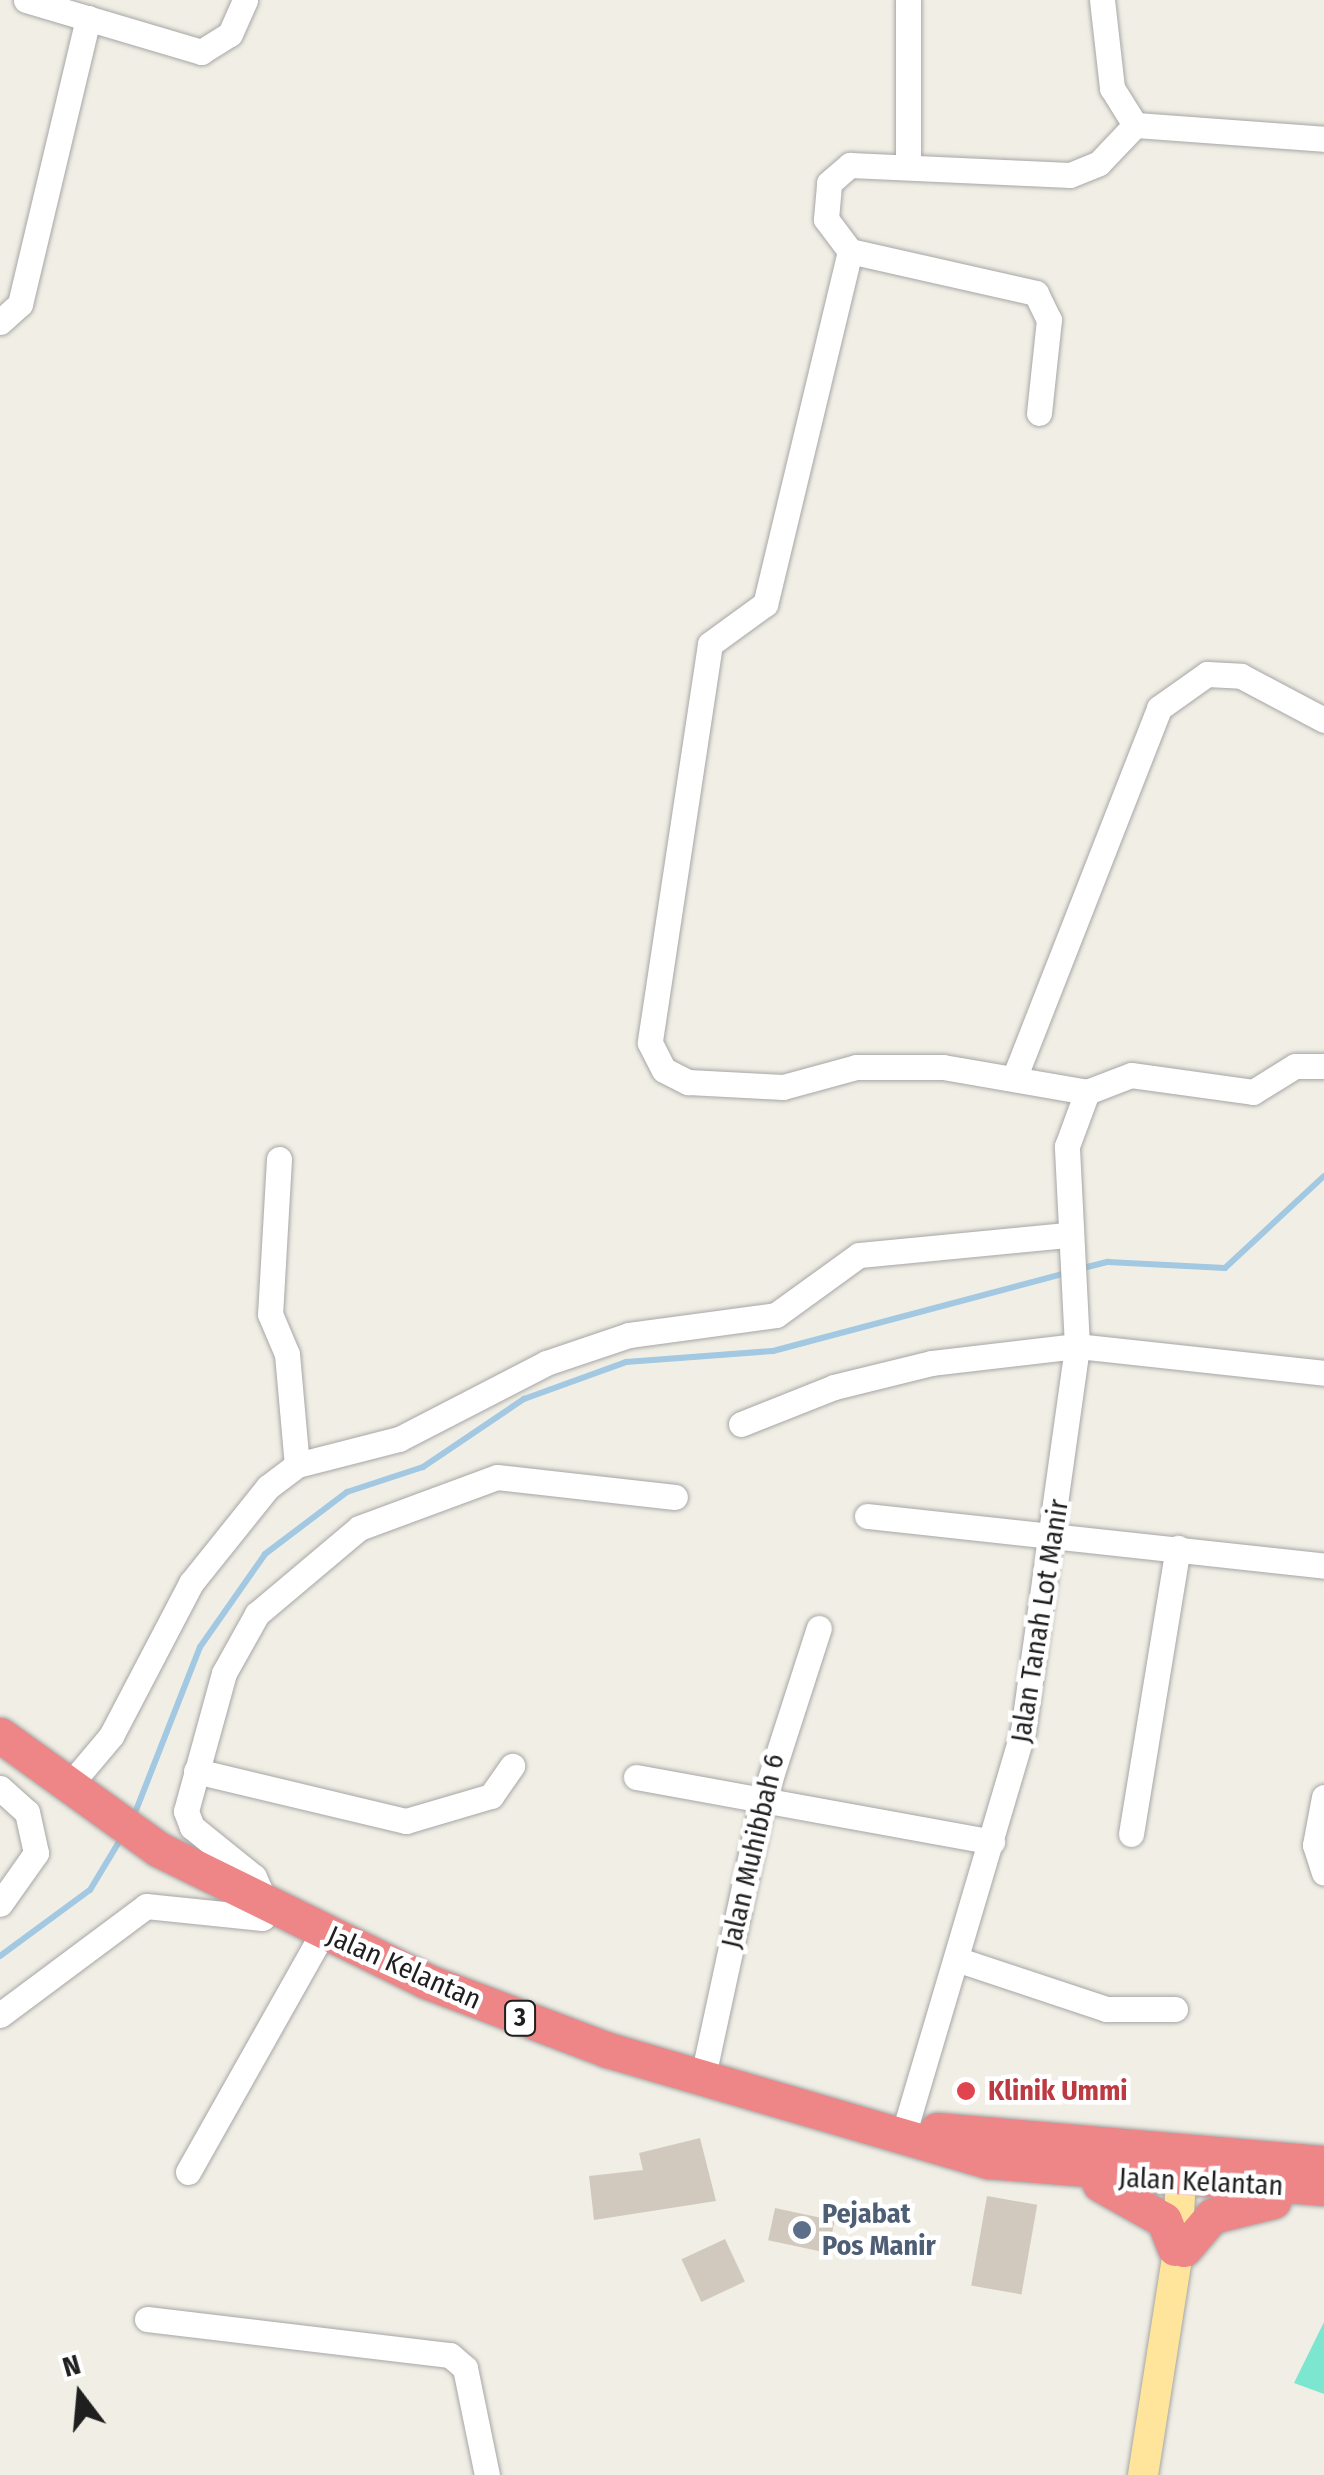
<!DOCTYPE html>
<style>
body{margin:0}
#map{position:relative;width:1324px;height:2475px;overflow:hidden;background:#f1efe5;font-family:"Fira Sans Condensed",sans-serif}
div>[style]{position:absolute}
.pitch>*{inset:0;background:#7ce6d0}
.stream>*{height:6px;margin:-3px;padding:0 3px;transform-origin:3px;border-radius:3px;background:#a2c8e2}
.building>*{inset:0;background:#d1c9bd;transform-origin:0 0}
.roads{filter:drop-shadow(0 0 2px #a6a6a6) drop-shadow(0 0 2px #a6a6a6)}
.minor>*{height:25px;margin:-12.5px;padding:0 12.5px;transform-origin:12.5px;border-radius:12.5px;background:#fff}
.major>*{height:30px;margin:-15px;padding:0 15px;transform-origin:15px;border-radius:15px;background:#ffe59b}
.highway>*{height:35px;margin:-17.5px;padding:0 17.5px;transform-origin:17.5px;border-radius:17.5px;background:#ee8688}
.dots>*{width:28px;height:28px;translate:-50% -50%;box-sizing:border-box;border:5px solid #fff;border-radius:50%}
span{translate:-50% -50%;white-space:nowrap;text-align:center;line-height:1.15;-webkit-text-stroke:9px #fff;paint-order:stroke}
.shield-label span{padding:2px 8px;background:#fff;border:2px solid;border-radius:8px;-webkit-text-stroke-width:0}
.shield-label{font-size:25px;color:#1f1f1f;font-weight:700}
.street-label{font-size:28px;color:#1f1f1f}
.health-label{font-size:28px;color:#be3a42;font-weight:700}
.left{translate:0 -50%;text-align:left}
.service-label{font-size:28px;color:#4e5e75;font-weight:700}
.north{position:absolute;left:30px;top:2345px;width:100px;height:100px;-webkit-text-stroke:8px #fff;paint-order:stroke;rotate:344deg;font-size:28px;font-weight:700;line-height:40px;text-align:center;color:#1f1f1f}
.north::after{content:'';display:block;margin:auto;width:35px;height:45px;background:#1f1f1f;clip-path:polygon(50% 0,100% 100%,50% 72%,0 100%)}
</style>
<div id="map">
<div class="pitch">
<i style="clip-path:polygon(1324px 2322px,1324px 2394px,1294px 2383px)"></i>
</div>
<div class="stream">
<i style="left:1079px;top:1269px;width:30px;rotate:-14deg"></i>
<i style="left:1108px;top:1262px;width:117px;rotate:2.9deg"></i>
<i style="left:1225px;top:1268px;width:135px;rotate:-42.9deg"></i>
<i style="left:133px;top:1818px;width:184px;rotate:-68.6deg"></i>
<i style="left:200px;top:1647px;width:113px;rotate:-55deg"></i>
<i style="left:265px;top:1554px;width:103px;rotate:-37.1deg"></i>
<i style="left:347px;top:1492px;width:80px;rotate:-18.2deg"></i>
<i style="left:423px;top:1467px;width:122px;rotate:-34deg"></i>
<i style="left:524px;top:1399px;width:109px;rotate:-19.9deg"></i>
<i style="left:626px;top:1362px;width:147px;rotate:-4.3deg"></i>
<i style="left:773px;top:1351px;width:304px;rotate:-14.9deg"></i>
<i style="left:0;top:1956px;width:112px;rotate:-36.3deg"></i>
<i style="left:90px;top:1890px;width:62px;rotate:-58.9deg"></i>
</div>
<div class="building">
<i style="clip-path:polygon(700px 2138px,716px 2201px,594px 2220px,589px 2176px,643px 2170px,639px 2153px)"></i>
<i style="left:987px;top:2196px;width:51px;height:91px;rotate:10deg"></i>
<i style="left:775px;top:2208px;width:61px;height:33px;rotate:12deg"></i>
<i style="left:725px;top:2239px;width:47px;height:48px;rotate:65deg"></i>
</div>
<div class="roads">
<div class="minor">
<i style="left:26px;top:0;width:183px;rotate:16.5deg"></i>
<i style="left:201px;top:52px;width:34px;rotate:-32deg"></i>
<i style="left:230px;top:34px;width:37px;rotate:-66deg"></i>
<i style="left:1102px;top:0;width:89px;rotate:83.5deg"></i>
<i style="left:1112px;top:88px;width:44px;rotate:58.1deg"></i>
<i style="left:1135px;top:125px;width:190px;rotate:4.2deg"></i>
<i style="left:908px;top:164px;width:164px;rotate:-90deg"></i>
<i style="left:850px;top:251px;width:40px;rotate:-127deg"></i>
<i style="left:826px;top:219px;width:36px;rotate:-85deg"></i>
<i style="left:829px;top:183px;width:28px;rotate:-41deg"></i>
<i style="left:850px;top:165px;width:220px;rotate:2.6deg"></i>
<i style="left:1070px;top:175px;width:31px;rotate:-22deg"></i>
<i style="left:1099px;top:163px;width:52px;rotate:-46.5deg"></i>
<i style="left:0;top:322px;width:27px;rotate:-42deg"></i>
<i style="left:20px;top:304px;width:294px;rotate:-76.6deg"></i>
<i style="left:1039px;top:413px;width:94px;rotate:-83.9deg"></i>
<i style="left:1049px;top:320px;width:30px;rotate:-116deg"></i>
<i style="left:1036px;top:293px;width:191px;rotate:-167.3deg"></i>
<i style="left:850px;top:251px;width:363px;rotate:103.5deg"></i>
<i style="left:765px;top:604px;width:68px;rotate:144deg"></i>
<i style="left:710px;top:644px;width:403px;rotate:98.6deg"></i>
<i style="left:650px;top:1043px;width:30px;rotate:63deg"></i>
<i style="left:664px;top:1070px;width:27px;rotate:27deg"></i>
<i style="left:688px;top:1082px;width:95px;rotate:3deg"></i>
<i style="left:783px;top:1087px;width:76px;rotate:-15.3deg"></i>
<i style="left:856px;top:1067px;width:87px"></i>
<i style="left:943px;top:1067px;width:146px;rotate:9.8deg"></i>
<i style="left:1015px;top:1076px;width:395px;rotate:-68.6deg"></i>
<i style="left:1159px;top:708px;width:59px;rotate:-35.3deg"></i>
<i style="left:1207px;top:674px;width:34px;rotate:3deg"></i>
<i style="left:1241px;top:676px;width:94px;rotate:27.9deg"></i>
<i style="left:279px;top:1159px;width:155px;rotate:93.3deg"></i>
<i style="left:270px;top:1314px;width:43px;rotate:67deg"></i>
<i style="left:287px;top:1354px;width:111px;rotate:84.9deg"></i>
<i style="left:741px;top:1424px;width:100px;rotate:-21.7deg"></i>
<i style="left:834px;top:1387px;width:101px;rotate:-13.8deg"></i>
<i style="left:932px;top:1363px;width:146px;rotate:-6.7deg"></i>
<i style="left:1077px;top:1346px;width:200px;rotate:-92.9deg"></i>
<i style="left:1067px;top:1146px;width:58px;rotate:-69.7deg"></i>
<i style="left:1087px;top:1092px;width:47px;rotate:-21.1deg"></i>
<i style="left:1131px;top:1075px;width:123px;rotate:7.9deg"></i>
<i style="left:1253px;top:1092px;width:49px;rotate:-31.8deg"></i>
<i style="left:1295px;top:1066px;width:29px"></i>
<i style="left:867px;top:1516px;width:460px;rotate:6.2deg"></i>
<i style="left:196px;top:1771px;width:216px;rotate:13.4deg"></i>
<i style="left:406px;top:1821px;width:89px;rotate:-16.4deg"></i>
<i style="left:491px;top:1796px;width:37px;rotate:-55deg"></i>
<i style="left:636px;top:1777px;width:362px;rotate:10.3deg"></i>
<i style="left:68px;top:1787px;width:67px;rotate:-49.9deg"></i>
<i style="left:111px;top:1736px;width:173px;rotate:-62.4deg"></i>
<i style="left:191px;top:1583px;width:123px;rotate:-51.3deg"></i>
<i style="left:268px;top:1487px;width:36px;rotate:-37deg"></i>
<i style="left:297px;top:1465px;width:105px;rotate:-14.3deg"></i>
<i style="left:399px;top:1439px;width:165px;rotate:-27.3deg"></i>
<i style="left:546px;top:1363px;width:88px;rotate:-18.6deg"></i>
<i style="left:629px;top:1335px;width:148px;rotate:-7.7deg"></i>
<i style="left:776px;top:1315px;width:102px;rotate:-35.9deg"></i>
<i style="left:859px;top:1255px;width:209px;rotate:-5.5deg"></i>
<i style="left:0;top:1788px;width:36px;rotate:42deg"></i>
<i style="left:27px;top:1812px;width:42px;rotate:77.6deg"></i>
<i style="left:36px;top:1853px;width:62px;rotate:125.2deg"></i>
<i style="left:1324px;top:1797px;width:49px;rotate:100.6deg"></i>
<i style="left:1315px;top:1845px;width:29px;rotate:72deg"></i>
<i style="left:1131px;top:1834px;width:290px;rotate:-80.7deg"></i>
<i style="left:266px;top:1904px;width:30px;rotate:-114deg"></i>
<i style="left:254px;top:1877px;width:80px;rotate:-141.1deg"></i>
<i style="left:192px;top:1827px;width:17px;rotate:-111deg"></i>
<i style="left:186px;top:1811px;width:143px;rotate:-74.6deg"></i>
<i style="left:224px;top:1673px;width:68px;rotate:-60.8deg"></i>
<i style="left:257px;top:1614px;width:133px;rotate:-40.1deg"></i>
<i style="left:359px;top:1528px;width:147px;rotate:-20.3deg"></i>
<i style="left:497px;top:1477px;width:179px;rotate:6.4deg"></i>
<i style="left:956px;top:1959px;width:158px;rotate:18.4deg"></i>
<i style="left:1106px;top:2009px;width:69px"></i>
<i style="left:0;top:2015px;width:182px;rotate:-36.7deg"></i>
<i style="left:146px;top:1906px;width:117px;rotate:5.9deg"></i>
<i style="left:262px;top:1918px;width:14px;rotate:-45deg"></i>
<i style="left:702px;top:2081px;width:283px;rotate:-77.8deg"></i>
<i style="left:762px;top:1804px;width:185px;rotate:-72.1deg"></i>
<i style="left:905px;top:2129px;width:415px;rotate:-73.5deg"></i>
<i style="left:1023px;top:1731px;width:389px;rotate:-82deg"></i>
<i style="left:1077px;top:1346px;width:248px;rotate:6.2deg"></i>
<i style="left:188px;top:2172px;width:275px;rotate:-60.6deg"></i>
<i style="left:147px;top:2319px;width:305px;rotate:6.8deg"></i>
<i style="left:450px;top:2355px;width:20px;rotate:41deg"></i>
<i style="left:465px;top:2368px;width:109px;rotate:78.4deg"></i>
</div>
<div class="major">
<i style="left:1143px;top:2475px;width:221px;rotate:-81.1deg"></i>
<i style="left:1177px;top:2257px;width:101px;rotate:-87.2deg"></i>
</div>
<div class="highway">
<i style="left:0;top:1735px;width:195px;rotate:35.8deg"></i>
<i style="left:158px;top:1849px;width:299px;rotate:26.2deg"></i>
<i style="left:426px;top:1981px;width:195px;rotate:20.8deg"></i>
<i style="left:608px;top:2050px;width:396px;rotate:16.3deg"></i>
<i style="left:988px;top:2161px;width:337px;rotate:4.6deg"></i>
<i style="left:937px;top:2130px;width:388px;rotate:4.9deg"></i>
<i style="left:1100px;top:2184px;width:73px;rotate:29.4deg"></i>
<i style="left:1164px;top:2220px;width:30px;rotate:69deg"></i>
<i style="left:1184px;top:2249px;width:43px;rotate:-49.7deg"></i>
<i style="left:1212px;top:2216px;width:63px;rotate:-13.8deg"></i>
</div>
</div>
<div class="dots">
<i style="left:966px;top:2091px;background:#e0444e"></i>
<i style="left:802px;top:2230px;background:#5c6f8a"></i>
</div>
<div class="shield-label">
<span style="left:520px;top:2018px">3</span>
</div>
<div class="street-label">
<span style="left:1040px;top:1621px;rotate:-81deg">Jalan Tanah Lot Manir</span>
<span style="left:753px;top:1851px;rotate:-77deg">Jalan Muhibbah 6</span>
<span style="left:404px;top:1968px;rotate:24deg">Jalan Kelantan</span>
<span style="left:1201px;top:2182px;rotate:3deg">Jalan Kelantan</span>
</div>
<div class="health-label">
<span class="left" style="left:988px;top:2091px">Klinik Ummi</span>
</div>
<div class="service-label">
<span class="left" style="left:822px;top:2230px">Pejabat<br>Pos Manir</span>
</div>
<div class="north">N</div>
</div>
